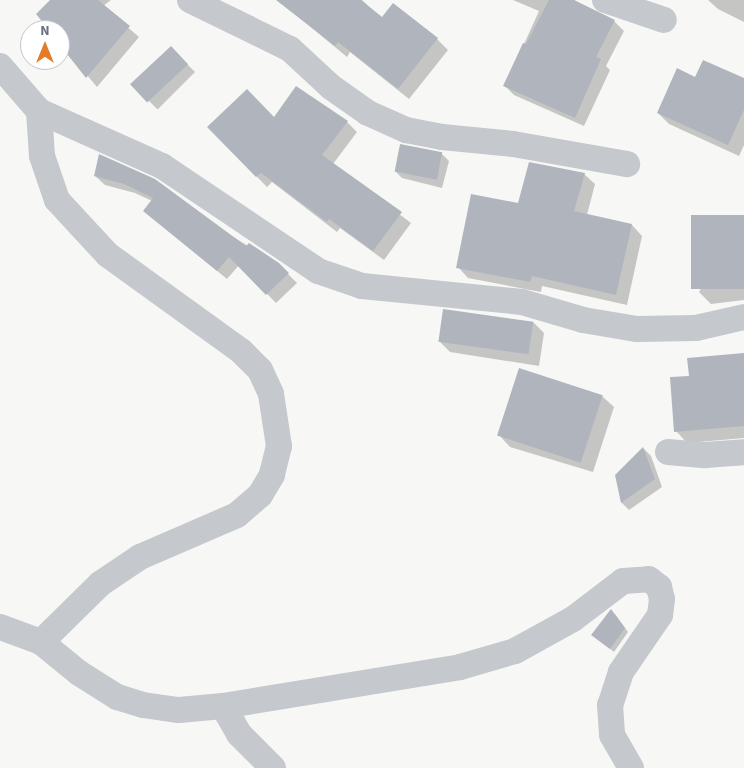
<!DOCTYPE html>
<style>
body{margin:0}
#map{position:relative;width:744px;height:768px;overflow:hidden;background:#f7f8f5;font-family:"Source Sans 3",sans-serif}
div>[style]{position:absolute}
.shadow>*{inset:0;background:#0003;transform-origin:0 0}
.building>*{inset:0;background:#b0b5bd;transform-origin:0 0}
.street>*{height:26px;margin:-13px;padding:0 13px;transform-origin:13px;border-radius:13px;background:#c5c8cc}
span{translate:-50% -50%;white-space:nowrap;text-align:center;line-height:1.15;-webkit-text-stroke:5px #fff;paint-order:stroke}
.north{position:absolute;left:20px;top:20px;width:50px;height:50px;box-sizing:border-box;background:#fff;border:1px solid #c2c6cf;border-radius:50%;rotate:0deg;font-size:14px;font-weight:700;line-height:20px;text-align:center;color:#677186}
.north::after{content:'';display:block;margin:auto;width:18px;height:22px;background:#e37c2a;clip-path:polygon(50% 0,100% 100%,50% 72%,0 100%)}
</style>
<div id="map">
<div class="shadow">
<i style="clip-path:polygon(51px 0,111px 0,103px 6px,139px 37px,97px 87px,60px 43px,60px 30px,50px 30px)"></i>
<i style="clip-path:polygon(278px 0,362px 0,382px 19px,437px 39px,448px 50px,409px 99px,350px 52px,347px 57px)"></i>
<i style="clip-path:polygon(513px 0,574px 0,614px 21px,624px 31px,606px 66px,610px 70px,584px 126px,514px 95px,505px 86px,539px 11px)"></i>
<i style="clip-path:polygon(708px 0,744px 0,744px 22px,718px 9px)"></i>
<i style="left:171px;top:48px;width:34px;height:53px;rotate:45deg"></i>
<i style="clip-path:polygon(696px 78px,744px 80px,744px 145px,739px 156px,669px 124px,658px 113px)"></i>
<i style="clip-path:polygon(274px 119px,347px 122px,357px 132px,333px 164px,411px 223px,384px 260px,340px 228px,337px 232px,272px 182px,267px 187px,208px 127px)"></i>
<i style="clip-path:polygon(441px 153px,449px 161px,442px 188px,402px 178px,395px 171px)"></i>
<i style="clip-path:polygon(100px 156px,278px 264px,297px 283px,276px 303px,239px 265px,227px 279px,144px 211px,152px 201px,135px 193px,105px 185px,95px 176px)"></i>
<i style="clip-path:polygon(584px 174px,595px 184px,587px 215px,632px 225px,642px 236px,627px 305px,542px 286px,541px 292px,468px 278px,458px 267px,519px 204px)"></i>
<i style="clip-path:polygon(744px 215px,744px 300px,711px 304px,699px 292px)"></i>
<i style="clip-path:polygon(533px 322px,544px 333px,539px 366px,450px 352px,439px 341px)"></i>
<i style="clip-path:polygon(744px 354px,744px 438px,687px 443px,676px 431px,690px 377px)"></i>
<i style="clip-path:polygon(602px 396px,614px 407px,593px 472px,510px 447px,499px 435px)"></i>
<i style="clip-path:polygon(643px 448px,651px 456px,662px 487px,629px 510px,622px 503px,617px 475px)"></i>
<i style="clip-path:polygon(615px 614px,628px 632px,614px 652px,596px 638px)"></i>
</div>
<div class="building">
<i style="clip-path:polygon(50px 0,98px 0,130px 26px,86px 78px,60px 45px,60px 30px,49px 30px,36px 14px)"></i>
<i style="clip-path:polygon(276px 0,361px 0,382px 17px,393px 3px,438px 38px,398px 89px,338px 42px,335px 46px)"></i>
<i style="clip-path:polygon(549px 0,574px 0,615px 20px,596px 57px,601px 59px,575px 118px,503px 86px,523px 43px,526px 44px)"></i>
<i style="left:171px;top:46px;width:25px;height:56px;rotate:47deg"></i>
<i style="clip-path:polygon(703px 60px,744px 78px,744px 110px,728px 145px,657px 113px,677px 68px,695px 77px)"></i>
<i style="clip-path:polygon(296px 86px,348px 121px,322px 155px,402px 212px,373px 251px,329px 219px,327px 222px,261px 173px,256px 177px,207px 127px,247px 89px,274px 117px)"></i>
<i style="left:400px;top:144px;width:43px;height:28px;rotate:11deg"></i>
<i style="clip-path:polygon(99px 154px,155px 179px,246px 246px,249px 243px,279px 263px,289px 273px,266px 295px,229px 257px,217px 271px,143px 211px,153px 198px,124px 184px,94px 176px)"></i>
<i style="clip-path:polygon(529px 162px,585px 173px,574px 211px,632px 224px,616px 295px,532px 276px,530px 282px,456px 268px,471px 194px,518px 203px)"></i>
<i style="left:744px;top:215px;width:74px;height:53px;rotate:90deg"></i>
<i style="left:443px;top:309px;width:91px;height:33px;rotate:8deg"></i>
<i style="clip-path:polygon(744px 353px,744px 426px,674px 432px,670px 377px,689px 376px,687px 358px)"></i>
<i style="left:519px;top:368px;width:88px;height:71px;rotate:18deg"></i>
<i style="clip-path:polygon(643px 447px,655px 479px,621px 503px,615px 475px)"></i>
<i style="clip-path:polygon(611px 609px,625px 628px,610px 649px,591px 635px)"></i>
</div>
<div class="street">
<i style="left:190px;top:0;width:111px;rotate:26.1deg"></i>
<i style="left:290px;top:49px;width:56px;rotate:42.8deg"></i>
<i style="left:331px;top:87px;width:45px;rotate:35.1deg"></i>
<i style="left:368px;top:113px;width:42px;rotate:24.1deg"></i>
<i style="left:406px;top:130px;width:37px;rotate:11deg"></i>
<i style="left:442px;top:137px;width:71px;rotate:5.6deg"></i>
<i style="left:513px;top:144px;width:116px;rotate:10deg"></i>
<i style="left:605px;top:0;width:62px;rotate:18.7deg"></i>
<i style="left:0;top:66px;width:60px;rotate:49.1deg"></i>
<i style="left:39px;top:111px;width:135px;rotate:24.1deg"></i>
<i style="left:162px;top:166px;width:188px;rotate:33.9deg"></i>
<i style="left:318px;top:271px;width:46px;rotate:18.8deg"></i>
<i style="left:362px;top:286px;width:161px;rotate:5.7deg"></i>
<i style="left:522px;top:302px;width:64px;rotate:16.4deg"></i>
<i style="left:583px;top:320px;width:55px;rotate:9.5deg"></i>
<i style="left:637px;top:329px;width:59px;rotate:-1deg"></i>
<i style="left:696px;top:328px;width:49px;rotate:-12.9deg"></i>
<i style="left:39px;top:111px;width:45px;rotate:86.2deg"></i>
<i style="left:42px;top:156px;width:46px;rotate:71.2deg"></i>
<i style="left:57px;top:200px;width:75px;rotate:47.2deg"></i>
<i style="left:108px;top:255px;width:164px;rotate:35.8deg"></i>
<i style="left:241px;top:351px;width:27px;rotate:45deg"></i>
<i style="left:260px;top:370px;width:26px;rotate:65deg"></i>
<i style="left:271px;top:394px;width:53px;rotate:81.3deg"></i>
<i style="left:279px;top:446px;width:30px;rotate:104deg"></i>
<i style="left:272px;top:475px;width:23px;rotate:121deg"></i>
<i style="left:260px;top:495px;width:30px;rotate:139deg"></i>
<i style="left:237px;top:515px;width:106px;rotate:156.6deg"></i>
<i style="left:140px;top:557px;width:48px;rotate:146deg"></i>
<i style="left:100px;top:584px;width:83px;rotate:135.5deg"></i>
<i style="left:668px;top:452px;width:37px;rotate:5deg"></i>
<i style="left:705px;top:455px;width:39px;rotate:-4deg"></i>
<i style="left:0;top:627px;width:44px;rotate:20.1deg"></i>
<i style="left:41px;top:642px;width:49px;rotate:39.2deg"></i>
<i style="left:79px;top:673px;width:45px;rotate:32.3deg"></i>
<i style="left:117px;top:697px;width:27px;rotate:17deg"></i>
<i style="left:143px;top:705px;width:36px;rotate:8deg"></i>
<i style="left:179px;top:710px;width:44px;rotate:-5.2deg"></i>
<i style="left:223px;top:706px;width:240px;rotate:-9.3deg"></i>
<i style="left:460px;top:667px;width:57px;rotate:-16.2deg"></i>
<i style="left:515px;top:651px;width:66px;rotate:-28.9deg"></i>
<i style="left:573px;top:619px;width:63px;rotate:-37.2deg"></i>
<i style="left:623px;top:581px;width:26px;rotate:-4deg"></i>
<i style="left:649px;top:579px;width:13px;rotate:39deg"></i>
<i style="left:659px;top:587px;width:12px;rotate:76deg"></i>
<i style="left:662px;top:599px;width:16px;rotate:97deg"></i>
<i style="left:660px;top:615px;width:69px;rotate:124.4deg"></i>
<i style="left:621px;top:672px;width:35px;rotate:108deg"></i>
<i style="left:610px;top:705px;width:30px;rotate:86deg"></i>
<i style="left:612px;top:735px;width:38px;rotate:60deg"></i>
<i style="left:223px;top:706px;width:32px;rotate:60deg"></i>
<i style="left:239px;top:734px;width:48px;rotate:45deg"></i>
</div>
<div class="north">N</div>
</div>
